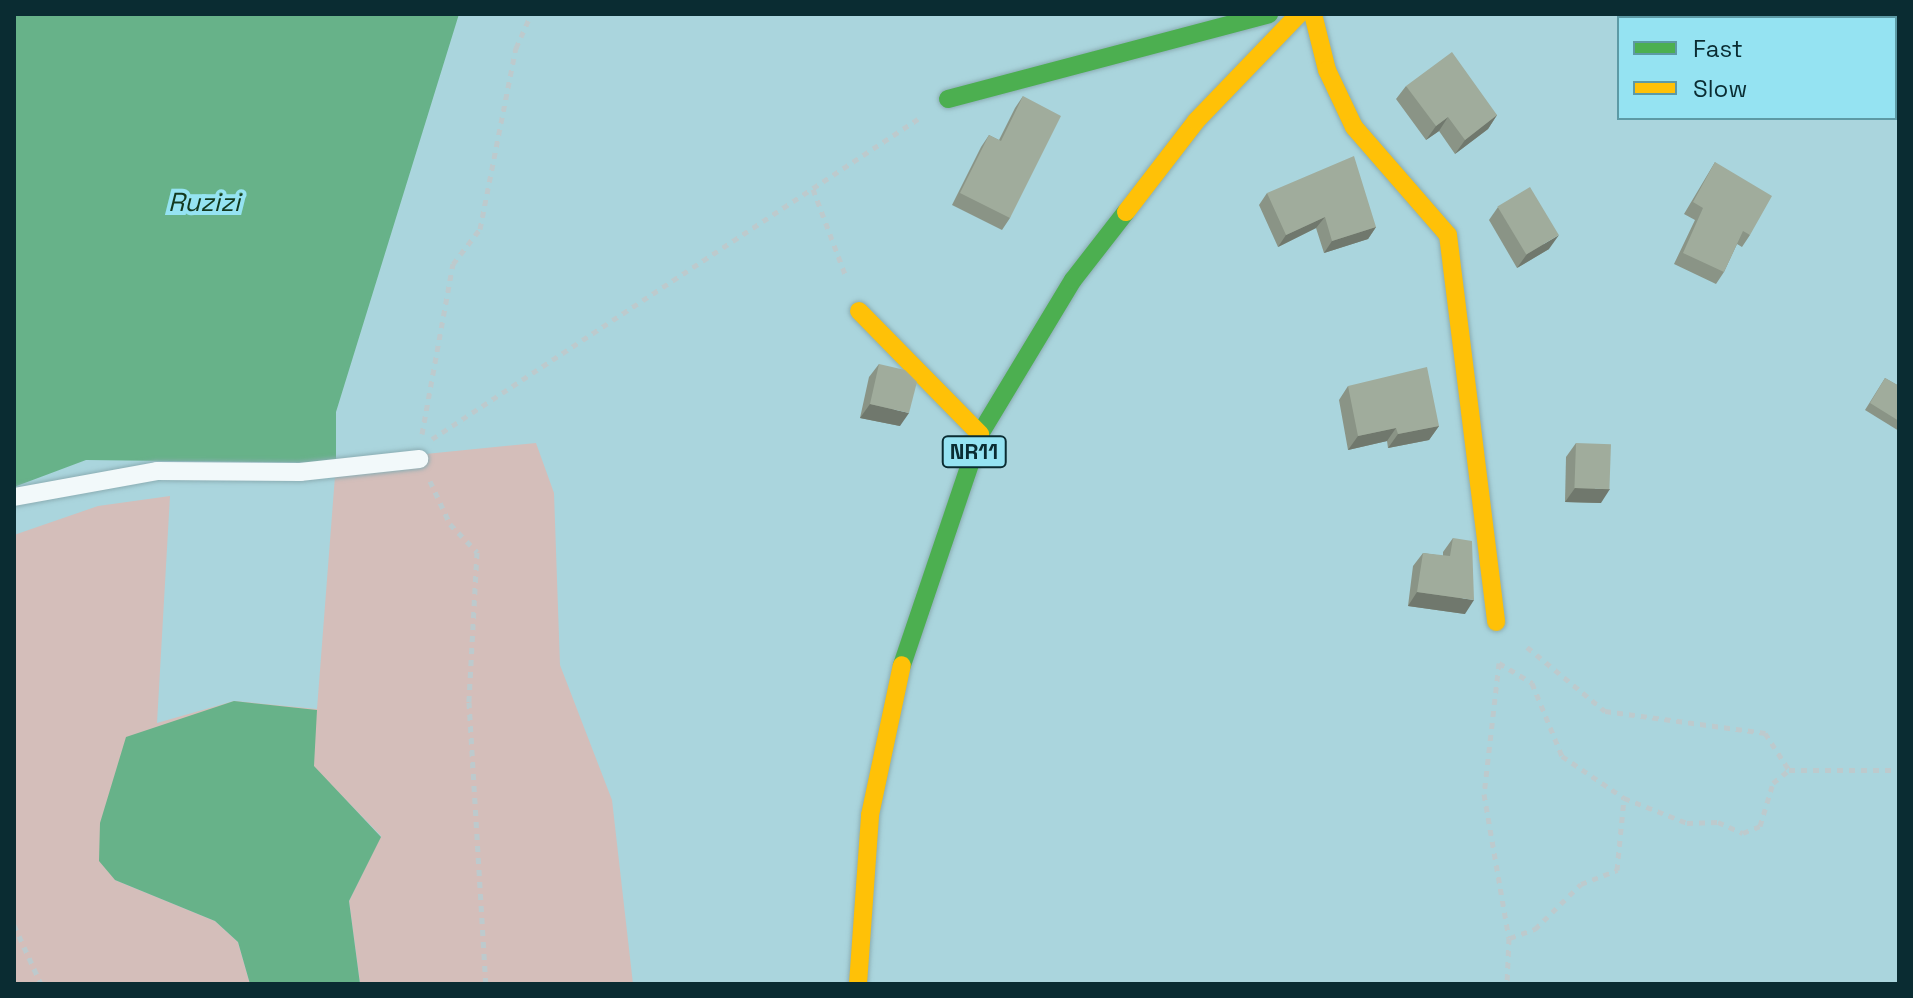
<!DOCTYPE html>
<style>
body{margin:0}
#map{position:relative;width:1913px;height:998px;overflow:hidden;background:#aad5dd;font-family:"Space Grotesk",sans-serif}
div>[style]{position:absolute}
.green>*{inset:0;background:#d4beba}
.water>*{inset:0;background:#67b289}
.path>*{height:5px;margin-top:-2.5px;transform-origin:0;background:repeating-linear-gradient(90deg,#bdcacd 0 6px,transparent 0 12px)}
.roads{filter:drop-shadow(0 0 2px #8badb3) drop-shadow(0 0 2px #8badb3)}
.lane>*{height:18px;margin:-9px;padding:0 9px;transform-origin:9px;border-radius:9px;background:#f2f9fa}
.fast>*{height:18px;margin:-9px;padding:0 9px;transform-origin:9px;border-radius:9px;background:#4caf50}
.slow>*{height:18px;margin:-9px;padding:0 9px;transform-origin:9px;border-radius:9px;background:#ffc107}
.wall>*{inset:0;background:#8a9486}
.shaded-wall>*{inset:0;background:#70786d}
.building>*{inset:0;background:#a0ac9c;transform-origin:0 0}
span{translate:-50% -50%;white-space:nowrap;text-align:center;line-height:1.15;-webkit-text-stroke:8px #95e3f2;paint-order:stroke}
.shield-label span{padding:2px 6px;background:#95e3f2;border:2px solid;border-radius:6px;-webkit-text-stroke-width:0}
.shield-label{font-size:22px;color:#0a2c32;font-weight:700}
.water-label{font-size:26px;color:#13391f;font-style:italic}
.frame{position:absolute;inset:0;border:16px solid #0a2c32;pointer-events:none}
.legend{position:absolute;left:1617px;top:16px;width:280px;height:104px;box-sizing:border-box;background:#95e3f2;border:2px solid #5d9aa5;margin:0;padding:10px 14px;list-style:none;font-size:24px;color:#0a2c32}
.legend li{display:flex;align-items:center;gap:16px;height:40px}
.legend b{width:40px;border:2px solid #5d9aa5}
</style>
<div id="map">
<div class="green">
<i style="clip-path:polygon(536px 443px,554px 493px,560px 665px,612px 800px,633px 984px,360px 984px,349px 901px,381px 836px,313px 766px,115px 880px,215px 921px,238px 942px,250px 984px,14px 984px,14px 535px,98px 506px,170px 496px,157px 723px,234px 701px,317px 709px,336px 463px)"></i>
</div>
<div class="water">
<i style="clip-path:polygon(14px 14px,459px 14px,336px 412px,336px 463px,86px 460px,14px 487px)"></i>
<i style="clip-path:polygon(234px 701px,317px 710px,314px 766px,381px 837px,349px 901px,360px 984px,250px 984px,238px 942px,215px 921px,115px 880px,99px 861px,100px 823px,126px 737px)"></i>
</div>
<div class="path">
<i style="left:813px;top:189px;width:91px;rotate:69.4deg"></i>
<i style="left:422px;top:434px;width:173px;rotate:-79.7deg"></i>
<i style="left:453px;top:264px;width:44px;rotate:-52.4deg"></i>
<i style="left:480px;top:229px;width:185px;rotate:-78.8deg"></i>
<i style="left:516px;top:48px;width:37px;rotate:-66deg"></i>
<i style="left:432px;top:439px;width:582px;rotate:-33.36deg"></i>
<i style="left:430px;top:481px;width:47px;rotate:65.1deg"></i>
<i style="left:450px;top:524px;width:39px;rotate:46deg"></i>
<i style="left:477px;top:552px;width:150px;rotate:93.1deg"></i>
<i style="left:469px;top:702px;width:283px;rotate:86.6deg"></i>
<i style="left:1527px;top:647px;width:101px;rotate:39.4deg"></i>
<i style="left:1605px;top:711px;width:162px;rotate:7.8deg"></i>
<i style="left:1765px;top:733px;width:44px;rotate:57deg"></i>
<i style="left:1499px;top:663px;width:39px;rotate:31deg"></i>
<i style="left:1532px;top:683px;width:79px;rotate:67.7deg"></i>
<i style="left:1562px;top:756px;width:75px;rotate:34.1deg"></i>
<i style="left:1624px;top:798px;width:68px;rotate:21.6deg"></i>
<i style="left:1687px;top:823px;width:31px;rotate:-2deg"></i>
<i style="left:1718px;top:822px;width:27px;rotate:24deg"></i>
<i style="left:1743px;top:833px;width:18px;rotate:-22deg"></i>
<i style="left:1760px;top:826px;width:45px;rotate:-73.2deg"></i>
<i style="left:1773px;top:783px;width:21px;rotate:-39deg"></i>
<i style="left:1789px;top:770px;width:110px"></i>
<i style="left:1499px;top:663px;width:132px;rotate:96.5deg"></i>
<i style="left:1484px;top:794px;width:146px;rotate:80.2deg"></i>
<i style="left:1509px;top:938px;width:46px;rotate:92.5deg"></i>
<i style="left:14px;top:925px;width:65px;rotate:65.4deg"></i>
<i style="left:1510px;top:938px;width:27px;rotate:-20deg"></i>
<i style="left:1535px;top:929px;width:64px;rotate:-44.4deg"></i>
<i style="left:1581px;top:884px;width:39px;rotate:-21deg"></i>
<i style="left:1617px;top:870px;width:72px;rotate:-84.4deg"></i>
</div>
<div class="roads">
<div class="lane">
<i style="left:14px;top:497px;width:145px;rotate:-10.3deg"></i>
<i style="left:157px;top:471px;width:143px;rotate:0.4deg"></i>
<i style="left:300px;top:472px;width:120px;rotate:-6.2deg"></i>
</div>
<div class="fast">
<i style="left:948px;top:99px;width:332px;rotate:-14.8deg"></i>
<i style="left:902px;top:665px;width:244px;rotate:-71.3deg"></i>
<i style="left:980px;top:434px;width:180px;rotate:-58.9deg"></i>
<i style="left:1073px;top:280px;width:86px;rotate:-52.1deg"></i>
</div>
<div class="slow">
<i style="left:1313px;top:14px;width:58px;rotate:76deg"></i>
<i style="left:1327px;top:70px;width:63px;rotate:64.7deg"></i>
<i style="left:1354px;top:127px;width:143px;rotate:49deg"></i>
<i style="left:1448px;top:235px;width:390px;rotate:82.9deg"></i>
<i style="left:1126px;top:212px;width:115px;rotate:-52.4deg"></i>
<i style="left:1196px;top:121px;width:149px;rotate:-46.1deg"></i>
<i style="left:859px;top:311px;width:173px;rotate:45.5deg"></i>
<i style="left:858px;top:984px;width:169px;rotate:-85.9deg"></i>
<i style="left:870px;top:815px;width:153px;rotate:-78deg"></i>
</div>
</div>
<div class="wall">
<i style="clip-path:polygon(1406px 86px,1497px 115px,1488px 129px,1455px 154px,1439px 131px,1426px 140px,1396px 99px)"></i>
<i style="clip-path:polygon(1023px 96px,1010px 218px,1002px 230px,952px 205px,981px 147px,989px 135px,999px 140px,1015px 108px)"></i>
<i style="clip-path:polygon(1715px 162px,1750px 235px,1742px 247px,1737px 244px,1724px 272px,1716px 284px,1674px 264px,1695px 220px,1684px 214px)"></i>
<i style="clip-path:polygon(1267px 193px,1376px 227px,1368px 239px,1324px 253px,1316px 228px,1278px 247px,1259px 205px)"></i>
<i style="clip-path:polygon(1498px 207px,1549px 249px,1517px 268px,1489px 220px)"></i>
<i style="clip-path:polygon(879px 364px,900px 426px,860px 418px,869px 377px)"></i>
<i style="clip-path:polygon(1885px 378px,1899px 386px,1899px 431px,1865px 410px)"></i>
<i style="clip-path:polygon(1348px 386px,1439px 426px,1429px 440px,1388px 448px,1387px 441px,1348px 450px,1339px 400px)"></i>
<i style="clip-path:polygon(1576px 443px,1601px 503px,1565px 502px,1566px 457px)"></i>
<i style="clip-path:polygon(1453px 538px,1465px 614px,1408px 606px,1413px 566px,1423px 553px,1443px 556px,1443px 552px)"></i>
</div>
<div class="shaded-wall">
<i style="clip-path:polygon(1895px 72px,1899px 74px,1899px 89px,1895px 87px)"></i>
<i style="clip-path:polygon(1497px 115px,1488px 129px,1455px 154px,1465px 140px)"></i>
<i style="clip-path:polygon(1448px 117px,1439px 131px,1426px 140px,1436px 126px)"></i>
<i style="clip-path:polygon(1325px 217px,1316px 228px,1278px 247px,1286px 235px)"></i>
<i style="clip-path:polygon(1376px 227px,1368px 239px,1324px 253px,1332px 241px)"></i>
<i style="clip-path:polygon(1559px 235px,1549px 249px,1517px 268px,1527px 254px)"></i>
<i style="clip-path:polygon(870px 404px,909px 413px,900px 426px,860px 418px)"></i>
<i style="clip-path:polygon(1439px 426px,1429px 440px,1388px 448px,1398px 434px)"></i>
<i style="clip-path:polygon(1396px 428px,1387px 441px,1348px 450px,1358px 436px)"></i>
<i style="clip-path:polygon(1575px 488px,1610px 489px,1601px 503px,1565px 502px)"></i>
<i style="clip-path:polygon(1417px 592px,1474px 600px,1465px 614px,1408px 606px)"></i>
</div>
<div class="building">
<i style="clip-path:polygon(1867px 14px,1899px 14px,1899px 74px,1895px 72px,1895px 52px,1897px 45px,1895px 44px,1895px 18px,1865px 18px)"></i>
<i style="clip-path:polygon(1452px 52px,1497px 115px,1465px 140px,1448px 117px,1436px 126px,1406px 86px)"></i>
<i style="clip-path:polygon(1023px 96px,1061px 116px,1010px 218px,960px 193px,989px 135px,1001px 141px)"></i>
<i style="clip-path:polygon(1354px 156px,1376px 227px,1332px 241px,1325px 217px,1286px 235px,1267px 193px)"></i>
<i style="clip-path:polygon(1715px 162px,1772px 196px,1750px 235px,1743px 231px,1724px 272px,1683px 253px,1703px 208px,1693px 202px)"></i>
<i style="left:1530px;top:187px;width:56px;height:38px;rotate:59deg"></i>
<i style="clip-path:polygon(879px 364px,905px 370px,917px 382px,909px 413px,870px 404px)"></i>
<i style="clip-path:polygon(1427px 367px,1439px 426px,1398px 434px,1396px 428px,1358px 436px,1348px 386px)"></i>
<i style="clip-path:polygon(1885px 378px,1899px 386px,1899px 421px,1870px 403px)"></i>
<i style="left:1576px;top:443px;width:35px;height:45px;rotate:2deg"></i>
<i style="clip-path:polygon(1453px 538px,1472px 541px,1474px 600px,1417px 592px,1423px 553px,1450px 556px)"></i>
</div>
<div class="shield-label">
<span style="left:974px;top:452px">NR11</span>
</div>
<div class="water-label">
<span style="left:204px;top:203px">Ruzizi</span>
</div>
<div class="frame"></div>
<ul class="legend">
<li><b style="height:10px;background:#4caf50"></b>Fast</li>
<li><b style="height:10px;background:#ffc107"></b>Slow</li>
</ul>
</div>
